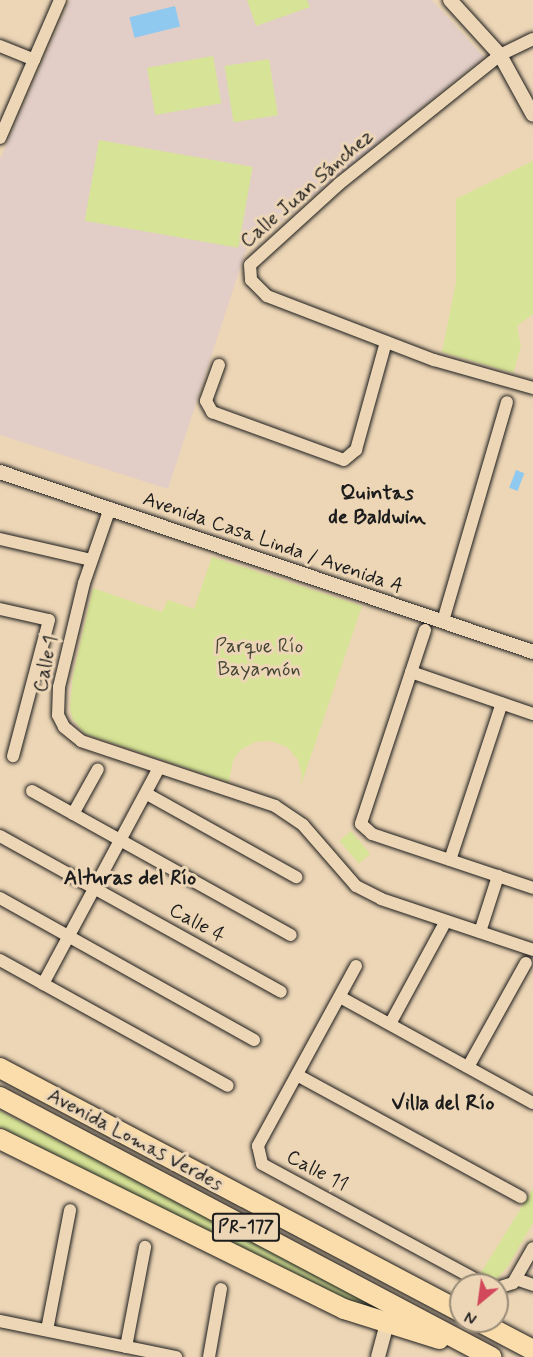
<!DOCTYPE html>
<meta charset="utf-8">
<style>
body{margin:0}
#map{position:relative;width:533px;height:1357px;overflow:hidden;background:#edd6b6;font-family:Mynerve,sans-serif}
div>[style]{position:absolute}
.built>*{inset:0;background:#e2cec6}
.green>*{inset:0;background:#d7e396;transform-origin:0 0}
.water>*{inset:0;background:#90c9ef;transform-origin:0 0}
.roads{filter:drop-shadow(0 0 2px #1c1c1c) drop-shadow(0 0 2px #1c1c1c)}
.minor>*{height:12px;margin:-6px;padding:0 6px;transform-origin:6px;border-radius:6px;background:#edd6b6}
.tertiary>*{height:14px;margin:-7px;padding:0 7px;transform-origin:7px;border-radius:7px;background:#edd6b6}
.trunk>*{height:20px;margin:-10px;padding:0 10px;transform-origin:10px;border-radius:10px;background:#faddab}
span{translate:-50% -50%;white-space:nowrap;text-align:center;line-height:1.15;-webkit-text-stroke:6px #edd6b6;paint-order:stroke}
.shield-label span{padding:2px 4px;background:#edd6b6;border:2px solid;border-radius:4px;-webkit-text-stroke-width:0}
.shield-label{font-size:18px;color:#1c1c1c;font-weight:700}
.street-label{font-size:20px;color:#1c1c1c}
.park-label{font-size:20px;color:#414434}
.neighbourhood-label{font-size:21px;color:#1c1c1c;font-weight:700}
.north{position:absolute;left:449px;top:1273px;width:60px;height:60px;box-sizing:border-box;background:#edd6b6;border:2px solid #998c78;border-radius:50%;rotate:209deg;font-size:16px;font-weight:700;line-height:24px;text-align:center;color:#1c1c1c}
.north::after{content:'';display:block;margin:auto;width:21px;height:27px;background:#d1495b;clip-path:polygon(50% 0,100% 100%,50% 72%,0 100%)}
</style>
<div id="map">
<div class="built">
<i style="clip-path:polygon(70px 0,432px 0,484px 57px,246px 250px,168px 489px,0 435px,0 159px)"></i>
</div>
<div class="green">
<i style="clip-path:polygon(247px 0,307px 0,310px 7px,256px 26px)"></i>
<i style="left:213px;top:56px;width:48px;height:67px;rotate:80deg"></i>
<i style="left:269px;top:59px;width:57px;height:45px;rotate:81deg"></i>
<i style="left:99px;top:140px;width:156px;height:82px;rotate:10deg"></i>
<i style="clip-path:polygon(533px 161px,533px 314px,517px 326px,521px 347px,513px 373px,442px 352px,456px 282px,456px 199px)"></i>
<i style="clip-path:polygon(212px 557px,362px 606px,300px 788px,302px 776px,298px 760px,287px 747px,271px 741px,255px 742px,240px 750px,233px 761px,229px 782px,85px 734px,72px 718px,70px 707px,73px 675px,93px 588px,162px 612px,168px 600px,194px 609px)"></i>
<i style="left:351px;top:831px;width:30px;height:15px;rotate:50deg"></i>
<i style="clip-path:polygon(0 1111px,151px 1188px,398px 1318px,346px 1301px,0 1127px)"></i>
<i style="clip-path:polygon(533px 1189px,533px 1223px,508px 1266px,497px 1279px,492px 1280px,480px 1274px)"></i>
</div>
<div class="water">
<i style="left:175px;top:6px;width:21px;height:47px;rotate:76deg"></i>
<i style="left:516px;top:470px;width:9px;height:19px;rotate:21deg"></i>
</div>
<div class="roads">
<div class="minor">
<i style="left:533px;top:39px;width:37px;rotate:154deg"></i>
<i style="left:500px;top:55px;width:206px;rotate:141.3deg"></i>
<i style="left:339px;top:184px;width:120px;rotate:137.7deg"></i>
<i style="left:250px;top:265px;width:15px;rotate:86deg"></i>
<i style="left:251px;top:280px;width:23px;rotate:45deg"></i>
<i style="left:267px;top:296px;width:179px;rotate:21deg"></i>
<i style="left:434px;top:360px;width:103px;rotate:15.8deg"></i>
<i style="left:0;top:46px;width:37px;rotate:22deg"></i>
<i style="left:0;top:138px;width:150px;rotate:-66.5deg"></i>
<i style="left:219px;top:365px;width:38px;rotate:110deg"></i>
<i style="left:206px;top:401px;width:13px;rotate:61deg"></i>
<i style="left:212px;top:412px;width:140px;rotate:20deg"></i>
<i style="left:344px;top:460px;width:16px;rotate:-40deg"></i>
<i style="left:356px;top:450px;width:112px;rotate:-74.5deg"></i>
<i style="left:110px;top:508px;width:79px;rotate:109.1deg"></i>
<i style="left:84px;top:583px;width:107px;rotate:103.5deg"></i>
<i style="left:59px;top:687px;width:28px;rotate:92deg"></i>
<i style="left:58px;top:715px;width:13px;rotate:63deg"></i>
<i style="left:64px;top:727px;width:22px;rotate:39deg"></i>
<i style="left:81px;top:741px;width:205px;rotate:18.5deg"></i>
<i style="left:275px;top:806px;width:34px;rotate:34deg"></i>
<i style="left:303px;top:825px;width:81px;rotate:49deg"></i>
<i style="left:356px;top:886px;width:28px;rotate:27deg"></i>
<i style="left:381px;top:899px;width:160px;rotate:18.5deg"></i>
<i style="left:0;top:539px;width:93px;rotate:13deg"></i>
<i style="left:0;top:609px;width:50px;rotate:12.7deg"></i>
<i style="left:49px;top:620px;width:141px;rotate:104.8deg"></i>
<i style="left:443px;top:621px;width:228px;rotate:-73.7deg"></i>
<i style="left:425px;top:630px;width:204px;rotate:108.3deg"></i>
<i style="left:361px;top:824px;width:15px;rotate:42deg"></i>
<i style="left:372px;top:834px;width:170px;rotate:18.5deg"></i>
<i style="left:411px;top:672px;width:129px;rotate:19deg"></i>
<i style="left:32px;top:791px;width:296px;rotate:29.1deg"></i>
<i style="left:147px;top:794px;width:171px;rotate:29.1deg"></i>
<i style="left:73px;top:814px;width:51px;rotate:-60.9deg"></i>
<i style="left:0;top:836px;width:321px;rotate:29deg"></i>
<i style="left:450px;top:860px;width:165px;rotate:-71.7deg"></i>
<i style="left:0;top:898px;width:291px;rotate:29.2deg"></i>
<i style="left:480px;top:932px;width:59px;rotate:-72.2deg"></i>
<i style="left:0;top:960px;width:260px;rotate:28.9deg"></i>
<i style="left:356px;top:966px;width:205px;rotate:118.6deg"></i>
<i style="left:258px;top:1146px;width:18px;rotate:77deg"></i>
<i style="left:262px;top:1164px;width:255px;rotate:28.4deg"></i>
<i style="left:43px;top:984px;width:245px;rotate:-61.8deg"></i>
<i style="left:340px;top:997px;width:220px;rotate:28.8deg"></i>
<i style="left:390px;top:1024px;width:117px;rotate:-61.5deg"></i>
<i style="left:468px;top:1067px;width:119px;rotate:-60.9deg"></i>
<i style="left:297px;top:1075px;width:255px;rotate:28.6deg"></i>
<i style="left:516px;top:1279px;width:18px;rotate:19deg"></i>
<i style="left:497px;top:1288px;width:17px;rotate:-17deg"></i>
<i style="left:513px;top:1283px;width:40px;rotate:-60.3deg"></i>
<i style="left:0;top:1321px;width:180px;rotate:11.6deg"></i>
<i style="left:47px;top:1330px;width:122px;rotate:-79.1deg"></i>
<i style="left:126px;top:1347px;width:102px;rotate:-79.2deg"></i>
<i style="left:209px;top:1357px;width:69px;rotate:-80deg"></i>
</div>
<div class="tertiary">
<i style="left:450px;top:0;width:74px;rotate:47.7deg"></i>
<i style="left:500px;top:55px;width:68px;rotate:61.2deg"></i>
<i style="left:0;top:472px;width:563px;rotate:18.66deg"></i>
<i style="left:378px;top:1357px;width:35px;rotate:-75deg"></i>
</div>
<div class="trunk">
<i style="left:0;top:1068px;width:522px;rotate:27.89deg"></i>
<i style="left:0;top:1097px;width:556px;rotate:27.9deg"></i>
<i style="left:0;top:1139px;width:384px;rotate:26.3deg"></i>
<i style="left:344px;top:1309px;width:100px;rotate:17.5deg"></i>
<i style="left:478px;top:1321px;width:62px;rotate:27.8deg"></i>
</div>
</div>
<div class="shield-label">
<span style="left:246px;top:1227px">PR-177</span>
</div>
<div class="street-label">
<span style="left:307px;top:189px;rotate:-41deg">Calle Juan Sánchez</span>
<span style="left:273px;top:543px;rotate:19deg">Avenida Casa Linda / Avenida A</span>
<span style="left:46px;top:664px;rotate:-79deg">Calle 1</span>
<span style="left:197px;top:923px;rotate:29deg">Calle 4</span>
<span style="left:135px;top:1140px;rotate:28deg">Avenida Lomas Verdes</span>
<span style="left:317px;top:1171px;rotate:28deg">Calle 11</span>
</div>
<div class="park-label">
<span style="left:259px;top:658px">Parque Río<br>Bayamón</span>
</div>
<div class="neighbourhood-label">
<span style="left:377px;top:505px">Quintas<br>de Baldwin</span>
<span style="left:130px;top:878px">Alturas del Río</span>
<span style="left:443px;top:1103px">Villa del Río</span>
</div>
<div class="north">N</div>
</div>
